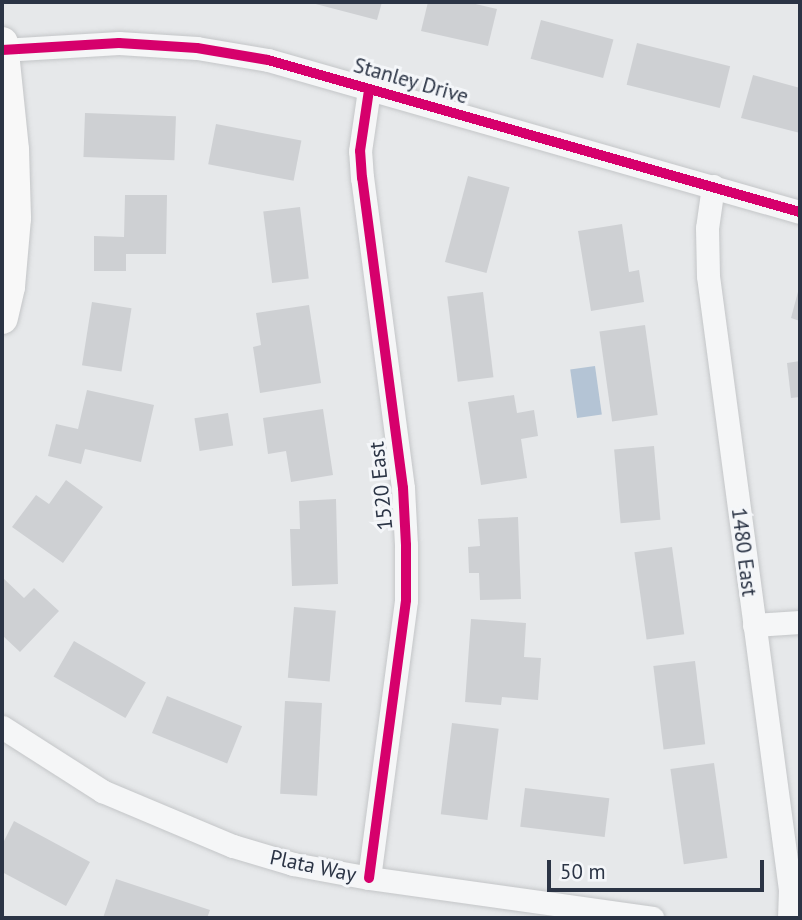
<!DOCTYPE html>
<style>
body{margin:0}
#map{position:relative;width:802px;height:920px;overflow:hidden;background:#e6e8ea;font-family:"PT Sans",sans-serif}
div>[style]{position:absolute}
.water>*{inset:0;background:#b4c4d5;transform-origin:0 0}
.building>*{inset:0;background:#ced0d3;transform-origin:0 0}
.roads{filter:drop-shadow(0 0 2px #c4c6c8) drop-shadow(0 0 2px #c4c6c8)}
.street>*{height:23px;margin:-11.5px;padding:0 11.5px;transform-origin:11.5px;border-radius:11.5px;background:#f5f6f7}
.secondary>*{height:32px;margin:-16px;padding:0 16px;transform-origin:16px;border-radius:16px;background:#f8f8f8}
.cycleway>*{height:10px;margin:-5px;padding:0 5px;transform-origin:5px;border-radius:5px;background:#d6006c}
span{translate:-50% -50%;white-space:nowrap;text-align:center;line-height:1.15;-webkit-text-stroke:6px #f4f6f9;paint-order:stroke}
.street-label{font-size:21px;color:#2b3445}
.frame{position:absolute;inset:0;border:4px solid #2b3445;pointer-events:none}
.scale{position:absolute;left:547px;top:860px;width:217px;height:32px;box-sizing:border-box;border:4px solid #2b3445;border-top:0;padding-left:9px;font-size:21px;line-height:24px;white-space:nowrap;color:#2b3445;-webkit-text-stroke:5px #f4f6f9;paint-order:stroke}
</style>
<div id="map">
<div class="water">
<i style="left:595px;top:366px;width:49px;height:25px;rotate:82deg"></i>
</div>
<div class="building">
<i style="clip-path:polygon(308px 2px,382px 2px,377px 20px)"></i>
<i style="clip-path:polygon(428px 2px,467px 2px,497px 9px,488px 46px,421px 31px)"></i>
<i style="left:541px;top:20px;width:75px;height:40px;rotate:15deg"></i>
<i style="left:637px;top:43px;width:96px;height:43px;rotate:14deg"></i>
<i style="clip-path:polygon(753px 75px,800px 88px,800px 133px,741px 118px)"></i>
<i style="left:85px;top:113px;width:91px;height:44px;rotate:2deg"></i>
<i style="left:216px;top:124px;width:87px;height:41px;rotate:11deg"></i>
<i style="left:468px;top:176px;width:43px;height:89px;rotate:15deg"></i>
<i style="clip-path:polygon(125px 195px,167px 195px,166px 254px,126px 254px,126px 271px,94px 271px,94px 236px,124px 237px)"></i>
<i style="left:300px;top:207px;width:72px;height:37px;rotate:83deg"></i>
<i style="clip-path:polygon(622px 224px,629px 272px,639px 270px,644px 302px,591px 311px,578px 231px)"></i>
<i style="clip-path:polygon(799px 288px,800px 288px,800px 321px,791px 318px)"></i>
<i style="left:483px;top:292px;width:86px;height:36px;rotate:83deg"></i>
<i style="left:92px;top:302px;width:40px;height:64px;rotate:9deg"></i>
<i style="clip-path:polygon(309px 305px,321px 383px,260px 393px,253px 347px,261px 345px,256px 313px)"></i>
<i style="left:645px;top:325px;width:91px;height:46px;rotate:82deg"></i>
<i style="clip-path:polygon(800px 361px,800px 397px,791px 398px,787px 363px)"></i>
<i style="clip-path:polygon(87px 390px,154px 405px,141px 462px,85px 449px,81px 464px,48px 456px,56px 424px,78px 429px)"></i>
<i style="clip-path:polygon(514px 395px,517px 413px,534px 410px,538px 436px,521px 439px,527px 478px,481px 485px,468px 402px)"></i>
<i style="clip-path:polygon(323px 409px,333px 475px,291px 482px,286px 451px,268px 454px,263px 418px)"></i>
<i style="left:228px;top:413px;width:33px;height:34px;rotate:81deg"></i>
<i style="left:654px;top:446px;width:74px;height:40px;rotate:85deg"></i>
<i style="clip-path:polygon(66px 480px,103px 507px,63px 563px,12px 527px,36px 495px,49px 504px)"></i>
<i style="clip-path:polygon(336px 499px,338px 584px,292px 586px,290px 529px,300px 529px,299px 501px)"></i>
<i style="clip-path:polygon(518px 517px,521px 599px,480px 600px,479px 573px,469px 573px,468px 547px,480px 546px,478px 519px)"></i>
<i style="left:672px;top:547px;width:88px;height:38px;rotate:82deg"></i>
<i style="clip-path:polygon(2px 577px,24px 598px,34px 588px,59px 611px,20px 652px,2px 635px)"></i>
<i style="left:294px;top:607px;width:42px;height:71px;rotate:5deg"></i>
<i style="clip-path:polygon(471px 619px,526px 623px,524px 657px,541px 658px,538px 700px,502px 697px,501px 705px,465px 702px)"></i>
<i style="left:74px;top:641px;width:83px;height:41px;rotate:30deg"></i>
<i style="left:695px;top:661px;width:84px;height:42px;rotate:83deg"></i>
<i style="left:167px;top:696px;width:81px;height:40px;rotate:22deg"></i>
<i style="left:285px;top:701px;width:37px;height:93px;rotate:3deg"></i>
<i style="left:452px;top:723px;width:47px;height:92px;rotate:7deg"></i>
<i style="left:714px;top:763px;width:96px;height:44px;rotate:82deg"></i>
<i style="left:525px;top:788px;width:85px;height:39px;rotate:7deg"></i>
<i style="clip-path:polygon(14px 821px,90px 862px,66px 906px,2px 872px,2px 845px)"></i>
<i style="clip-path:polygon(116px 879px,210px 910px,207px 918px,103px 918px)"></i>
</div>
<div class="roads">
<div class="street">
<i style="left:2px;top:50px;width:117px;rotate:-3.4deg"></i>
<i style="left:119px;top:43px;width:78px;rotate:3.7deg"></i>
<i style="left:197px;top:48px;width:72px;rotate:9.6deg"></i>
<i style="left:268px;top:60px;width:553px;rotate:15.95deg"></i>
<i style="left:713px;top:186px;width:42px;rotate:98.1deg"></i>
<i style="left:707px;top:228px;width:48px;rotate:88.8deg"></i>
<i style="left:708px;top:276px;width:619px;rotate:82.39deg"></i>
<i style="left:790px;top:890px;width:28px;rotate:92deg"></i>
<i style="left:754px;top:625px;width:46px;rotate:-3.7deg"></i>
<i style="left:2px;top:727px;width:119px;rotate:32.6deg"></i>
<i style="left:102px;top:791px;width:142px;rotate:22.8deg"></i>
<i style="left:233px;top:846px;width:63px;rotate:16.7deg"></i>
<i style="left:293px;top:864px;width:77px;rotate:10.4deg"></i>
<i style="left:369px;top:878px;width:286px;rotate:8deg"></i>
<i style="left:369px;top:878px;width:280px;rotate:-82.4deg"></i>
<i style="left:406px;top:600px;width:55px;rotate:-90deg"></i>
<i style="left:406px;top:545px;width:57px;rotate:-93deg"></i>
<i style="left:403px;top:488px;width:313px;rotate:-97.5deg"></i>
<i style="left:362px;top:178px;width:27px;rotate:-94deg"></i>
<i style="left:360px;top:151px;width:62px;rotate:-81.6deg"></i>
</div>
<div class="secondary">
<i style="left:2px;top:43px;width:108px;rotate:84.1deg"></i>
<i style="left:13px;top:150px;width:68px;rotate:88.3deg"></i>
<i style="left:15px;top:218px;width:69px;rotate:95deg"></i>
<i style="left:9px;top:287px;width:32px;rotate:103deg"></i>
</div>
</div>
<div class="cycleway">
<i style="left:2px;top:50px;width:117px;rotate:-3.4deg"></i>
<i style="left:119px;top:43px;width:78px;rotate:3.7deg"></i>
<i style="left:197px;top:48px;width:72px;rotate:9.6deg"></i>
<i style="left:268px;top:60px;width:553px;rotate:15.95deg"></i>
<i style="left:369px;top:878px;width:280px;rotate:-82.4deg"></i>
<i style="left:406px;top:600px;width:55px;rotate:-90deg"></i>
<i style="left:406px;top:545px;width:57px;rotate:-93deg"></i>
<i style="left:403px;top:488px;width:313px;rotate:-97.5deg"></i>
<i style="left:362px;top:178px;width:27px;rotate:-94deg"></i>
<i style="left:360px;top:151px;width:62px;rotate:-81.6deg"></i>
</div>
<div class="street-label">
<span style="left:411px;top:81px;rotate:16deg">Stanley Drive</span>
<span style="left:381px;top:486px;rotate:-96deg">1520 East</span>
<span style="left:744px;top:552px;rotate:83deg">1480 East</span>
<span style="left:313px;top:866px;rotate:12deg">Plata Way</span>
</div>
<div class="frame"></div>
<div class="scale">50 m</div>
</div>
